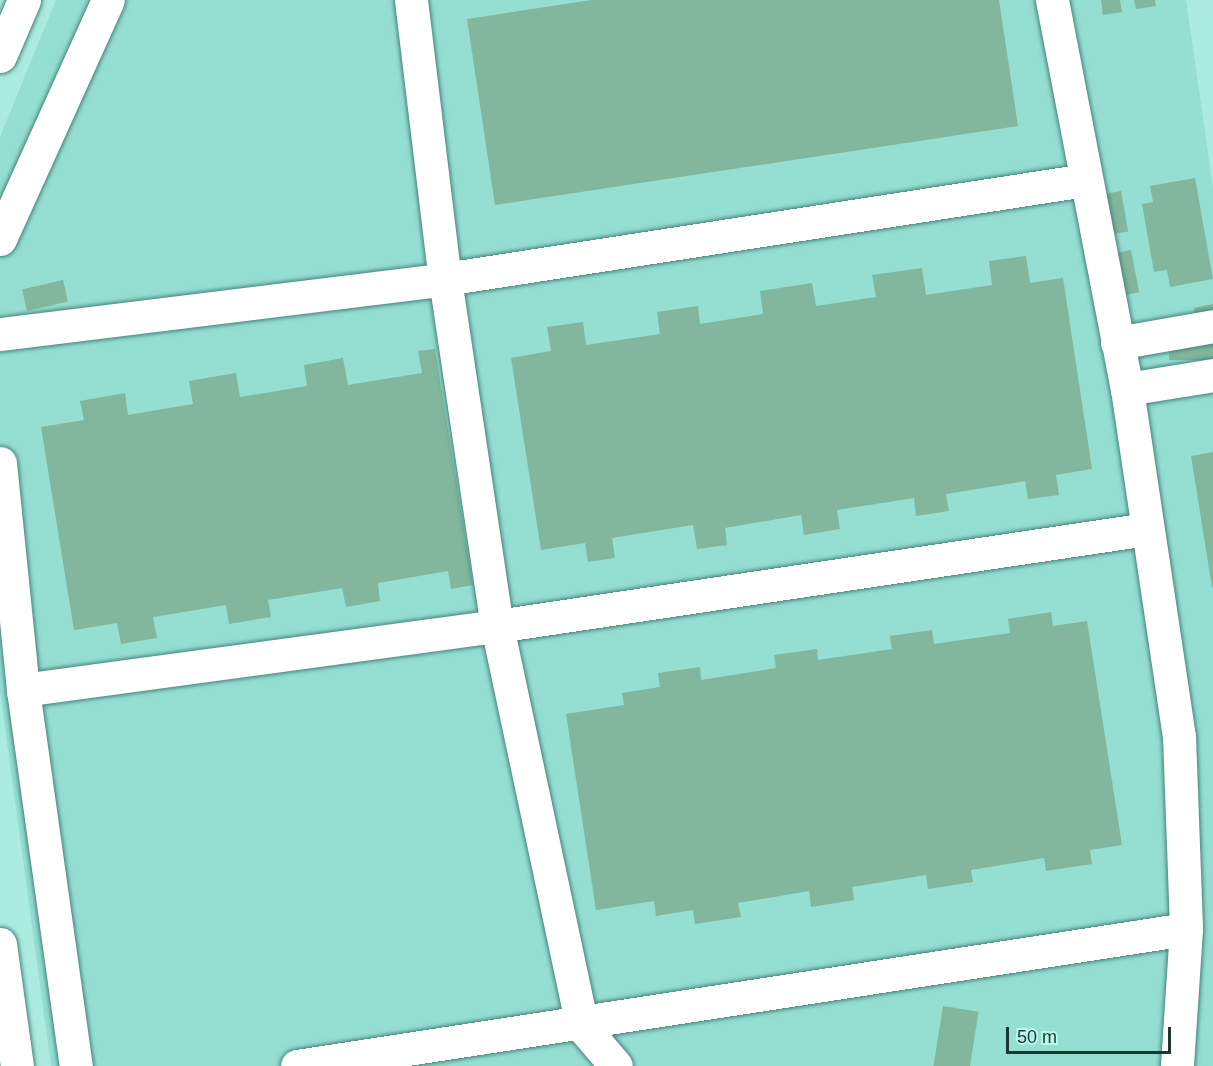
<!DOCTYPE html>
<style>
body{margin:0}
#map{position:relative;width:1213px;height:1066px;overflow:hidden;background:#abebe0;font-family:Helvetica,sans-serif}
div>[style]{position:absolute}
.built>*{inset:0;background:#95ded2}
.building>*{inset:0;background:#82b69d;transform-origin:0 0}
.roads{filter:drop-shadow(0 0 2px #45837a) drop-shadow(0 0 2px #45837a)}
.minor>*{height:33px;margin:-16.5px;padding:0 16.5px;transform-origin:16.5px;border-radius:16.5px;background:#fff}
span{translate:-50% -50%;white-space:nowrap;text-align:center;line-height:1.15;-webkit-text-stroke:6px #b8f8ed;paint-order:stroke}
.scale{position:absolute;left:1006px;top:1027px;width:165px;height:27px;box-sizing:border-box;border:3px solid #1d3732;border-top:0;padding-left:8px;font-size:18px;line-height:21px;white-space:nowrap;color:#1d3732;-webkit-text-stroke:4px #b8f8ed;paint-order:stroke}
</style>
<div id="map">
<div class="built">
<i style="clip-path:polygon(56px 0,1186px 0,1213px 187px,1213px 1066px,51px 1066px,0 691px,0 137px)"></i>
</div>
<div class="building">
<i style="clip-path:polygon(591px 0,999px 0,1018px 126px,495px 205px,467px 19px)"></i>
<i style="clip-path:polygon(1101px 0,1120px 0,1122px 12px,1103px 15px)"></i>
<i style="clip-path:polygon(1134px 0,1155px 0,1156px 6px,1136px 9px)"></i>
<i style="clip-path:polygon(1195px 178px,1213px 279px,1170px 287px,1167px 270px,1154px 272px,1142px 204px,1153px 202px,1150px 186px)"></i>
<i style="left:1121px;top:191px;width:41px;height:18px;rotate:80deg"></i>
<i style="left:1131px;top:250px;width:43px;height:19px;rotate:79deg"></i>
<i style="clip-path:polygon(1026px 256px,1030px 283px,1063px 278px,1092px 469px,1056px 475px,1059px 495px,1028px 499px,1025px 481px,946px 494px,949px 511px,916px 516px,914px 498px,837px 510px,840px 529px,804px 535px,801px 515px,725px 528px,727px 545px,697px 549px,693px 525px,612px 538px,615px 558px,588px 562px,585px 543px,541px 550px,511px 358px,551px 351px,547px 327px,583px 322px,586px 345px,660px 334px,657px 312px,698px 306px,700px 324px,763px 314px,760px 291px,812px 283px,816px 306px,876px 297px,872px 275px,922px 268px,926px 295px,992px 285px,989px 261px)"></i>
<i style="left:63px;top:280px;width:22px;height:42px;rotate:77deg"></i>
<i style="clip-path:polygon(1213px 304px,1213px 315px,1196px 318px,1194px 308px)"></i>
<i style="left:1213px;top:340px;width:20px;height:44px;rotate:90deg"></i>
<i style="clip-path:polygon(435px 349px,473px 585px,451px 589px,448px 571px,378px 583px,380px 601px,346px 607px,342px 588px,268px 600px,271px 617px,229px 624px,226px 605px,153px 617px,157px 638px,121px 644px,117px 623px,74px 630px,41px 427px,84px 420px,80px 401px,125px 393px,128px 415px,193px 404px,189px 381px,236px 373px,240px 397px,307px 386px,304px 365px,343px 358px,348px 385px,422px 373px,418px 351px)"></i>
<i style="clip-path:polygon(1213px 452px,1213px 587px,1212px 587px,1191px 456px)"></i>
<i style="clip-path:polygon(1051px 612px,1053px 626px,1087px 621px,1122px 845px,1090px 850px,1092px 864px,1046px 871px,1044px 858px,971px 870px,973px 882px,928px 889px,926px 875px,852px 887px,854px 900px,811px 907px,809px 891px,738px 903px,741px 917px,695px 924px,693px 910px,656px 916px,654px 901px,596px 910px,566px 714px,624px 705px,622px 693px,660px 687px,658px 673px,700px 667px,701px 680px,776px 668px,774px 655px,817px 649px,818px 660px,892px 649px,890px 636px,932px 630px,934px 644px,1010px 633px,1008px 619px)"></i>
<i style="left:943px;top:1006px;width:36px;height:61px;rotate:9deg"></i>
</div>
<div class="roads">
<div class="minor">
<i style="left:411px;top:0;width:281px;rotate:83.1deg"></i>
<i style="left:445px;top:279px;width:351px;rotate:81.5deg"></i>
<i style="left:497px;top:626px;width:409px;rotate:78deg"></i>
<i style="left:582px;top:1026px;width:52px;rotate:49.6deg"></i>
<i style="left:1052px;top:0;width:396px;rotate:79.1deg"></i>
<i style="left:1127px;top:389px;width:351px;rotate:81.5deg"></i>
<i style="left:1179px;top:736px;width:193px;rotate:87.9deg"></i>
<i style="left:1186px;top:929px;width:137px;rotate:93.8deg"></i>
<i style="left:0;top:56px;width:61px;rotate:-66.8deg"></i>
<i style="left:0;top:239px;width:262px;rotate:-65.7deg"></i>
<i style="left:0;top:334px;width:448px;rotate:-7deg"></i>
<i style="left:445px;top:279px;width:648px;rotate:-8.79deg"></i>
<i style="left:1117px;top:343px;width:97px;rotate:-10deg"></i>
<i style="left:1127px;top:389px;width:87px;rotate:-9.2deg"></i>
<i style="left:0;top:463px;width:228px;rotate:84.2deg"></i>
<i style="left:23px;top:690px;width:380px;rotate:82deg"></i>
<i style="left:23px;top:690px;width:478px;rotate:-7.7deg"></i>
<i style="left:497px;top:626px;width:657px;rotate:-8.49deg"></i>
<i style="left:0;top:944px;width:123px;rotate:82.1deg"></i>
<i style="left:297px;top:1066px;width:899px;rotate:-8.76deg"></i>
</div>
</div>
<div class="scale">50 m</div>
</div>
